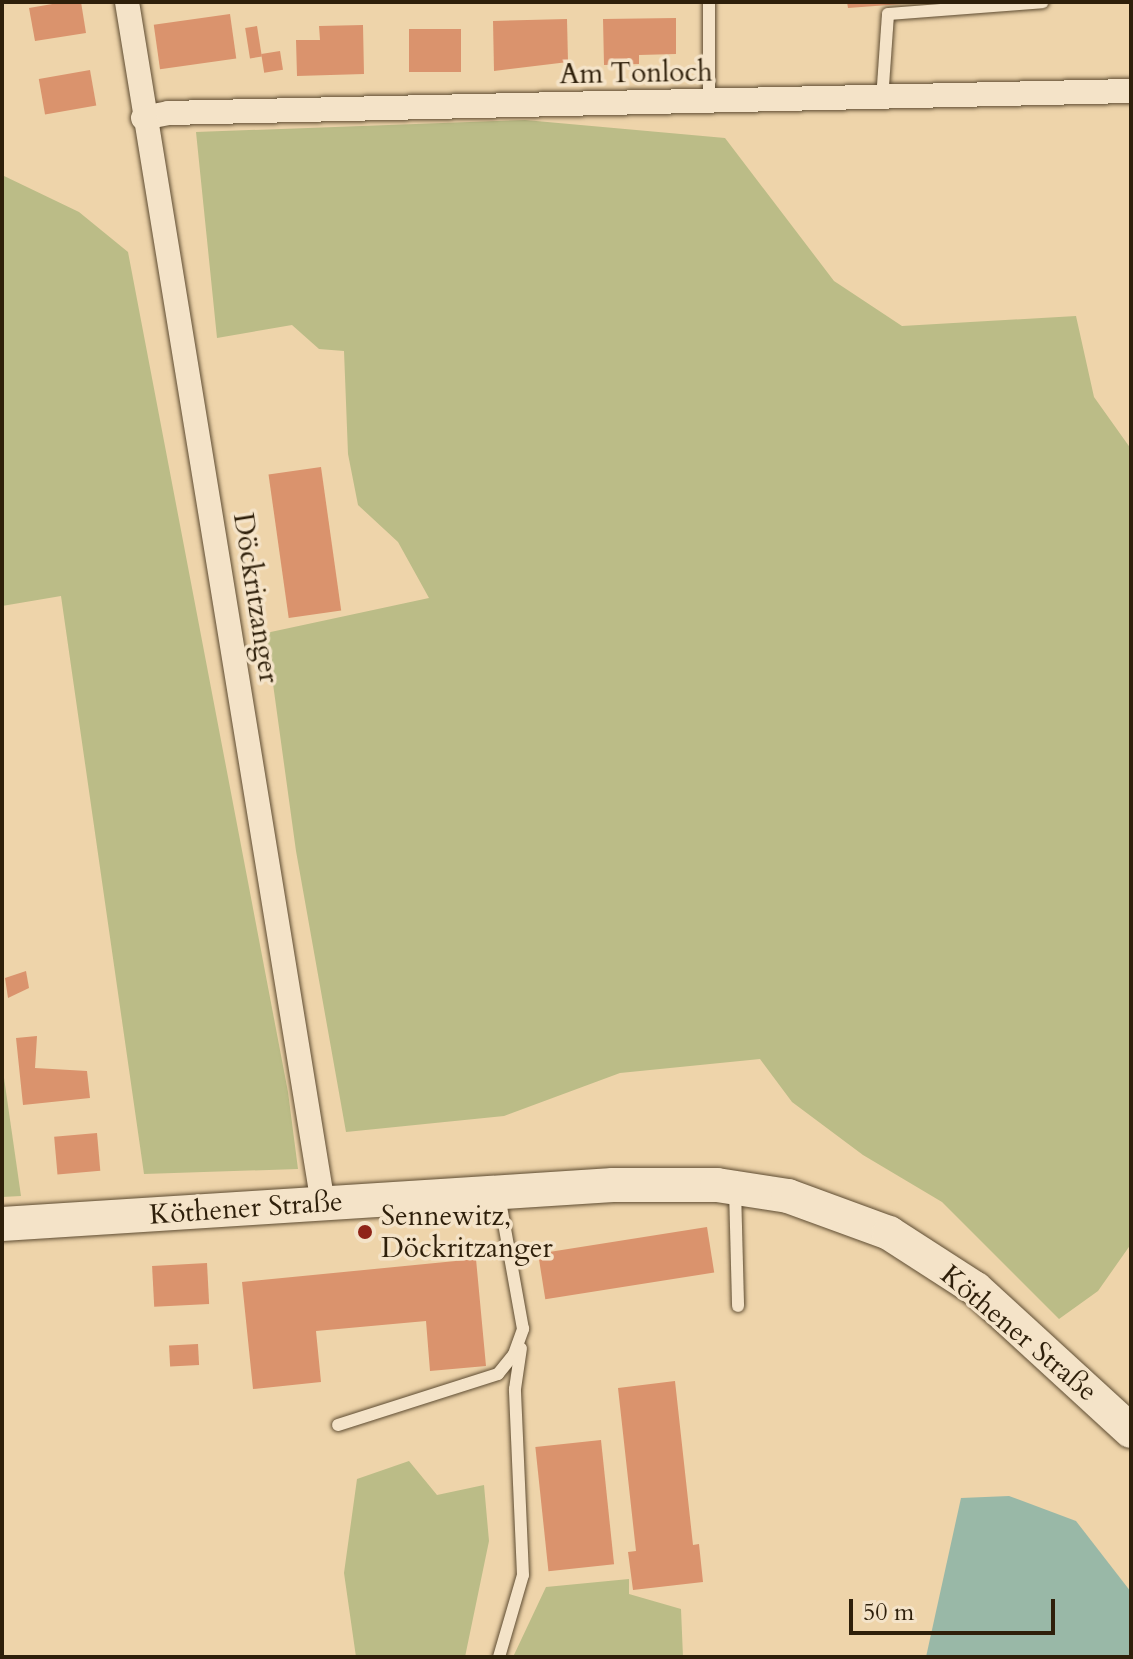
<!DOCTYPE html>
<meta charset="utf-8">
<style>
body{margin:0}
#map{position:relative;width:1133px;height:1659px;overflow:hidden;background:#eed4aa;font-family:Cardo,serif}
div>[style]{position:absolute}
.green>*{inset:0;background:#bbbc87}
.water>*{inset:0;background:#99b8a7}
.building>*{inset:0;background:#da936d;transform-origin:0 0}
.roads{filter:drop-shadow(0 0 2px #5e4c32) drop-shadow(0 0 2px #5e4c32)}
.lane>*{height:12px;margin:-6px;padding:0 6px;transform-origin:6px;border-radius:6px;background:#f4e3c8}
.street>*{height:24px;margin:-12px;padding:0 12px;transform-origin:12px;border-radius:12px;background:#f4e3c8}
.secondary>*{height:34px;margin:-17px;padding:0 17px;transform-origin:17px;border-radius:17px;background:#f4e3c8}
.dots>*{width:22px;height:22px;translate:-50% -50%;box-sizing:border-box;border:4px solid #f4e3c8;border-radius:50%}
span{translate:-50% -50%;white-space:nowrap;text-align:center;line-height:1.15;-webkit-text-stroke:7px #f4e3c8;paint-order:stroke}
.street-label{font-size:28px;color:#2e1f0a}
.poi-label{font-size:28px;color:#2e1f0a}
.left{translate:0 -50%;text-align:left}
.frame{position:absolute;inset:0;border:4px solid #2e1f0a;pointer-events:none}
.scale{position:absolute;left:849px;top:1599px;width:206px;height:36px;box-sizing:border-box;border:4px solid #2e1f0a;border-top:0;padding-left:10px;font-size:24px;line-height:28px;white-space:nowrap;color:#2e1f0a;-webkit-text-stroke:6px #f4e3c8;paint-order:stroke}
</style>
<div id="map">
<div class="green">
<i style="clip-path:polygon(525px 120px,725px 138px,834px 281px,902px 326px,1076px 316px,1094px 397px,1131px 449px,1131px 1244px,1098px 1291px,1059px 1319px,942px 1202px,863px 1155px,792px 1102px,760px 1059px,620px 1073px,504px 1116px,346px 1132px,296px 851px,266px 633px,429px 598px,398px 542px,358px 505px,348px 454px,344px 351px,319px 349px,292px 325px,217px 338px,196px 132px)"></i>
<i style="clip-path:polygon(2px 175px,79px 212px,128px 252px,288px 1092px,298px 1169px,144px 1174px,61px 596px,2px 606px)"></i>
<i style="clip-path:polygon(2px 1064px,21px 1196px,2px 1197px)"></i>
<i style="clip-path:polygon(409px 1461px,437px 1495px,484px 1485px,489px 1541px,465px 1657px,356px 1657px,344px 1573px,357px 1479px)"></i>
<i style="clip-path:polygon(629px 1579px,629px 1594px,681px 1609px,683px 1657px,513px 1657px,546px 1587px)"></i>
</div>
<div class="water">
<i style="clip-path:polygon(1009px 1496px,1076px 1521px,1131px 1592px,1131px 1657px,926px 1657px,961px 1498px)"></i>
</div>
<div class="building">
<i style="clip-path:polygon(64px 2px,81px 2px,86px 33px,35px 41px,29px 8px)"></i>
<i style="clip-path:polygon(847px 2px,902px 2px,902px 4px,848px 8px)"></i>
<i style="left:230px;top:14px;width:45px;height:77px;rotate:82deg"></i>
<i style="clip-path:polygon(676px 18px,676px 54px,639px 55px,639px 64px,604px 65px,603px 19px)"></i>
<i style="clip-path:polygon(567px 19px,568px 62px,494px 71px,493px 21px)"></i>
<i style="clip-path:polygon(363px 25px,364px 74px,297px 76px,296px 40px,320px 40px,319px 26px)"></i>
<i style="left:257px;top:26px;width:31px;height:12px;rotate:81deg"></i>
<i style="left:461px;top:29px;width:43px;height:52px;rotate:90deg"></i>
<i style="left:280px;top:51px;width:19px;height:19px;rotate:81deg"></i>
<i style="left:90px;top:70px;width:36px;height:52px;rotate:80deg"></i>
<i style="left:321px;top:467px;width:145px;height:53px;rotate:82deg"></i>
<i style="clip-path:polygon(26px 971px,29px 988px,8px 998px,5px 978px)"></i>
<i style="clip-path:polygon(37px 1036px,35px 1068px,87px 1071px,90px 1098px,23px 1105px,16px 1038px)"></i>
<i style="left:97px;top:1133px;width:38px;height:43px;rotate:85deg"></i>
<i style="left:707px;top:1227px;width:46px;height:171px;rotate:81deg"></i>
<i style="clip-path:polygon(476px 1259px,486px 1366px,430px 1371px,426px 1321px,316px 1331px,321px 1382px,253px 1389px,242px 1282px)"></i>
<i style="left:207px;top:1263px;width:41px;height:55px;rotate:87deg"></i>
<i style="left:198px;top:1344px;width:21px;height:29px;rotate:87deg"></i>
<i style="clip-path:polygon(675px 1381px,693px 1545px,699px 1544px,703px 1582px,633px 1590px,628px 1552px,636px 1551px,618px 1388px)"></i>
<i style="left:601px;top:1440px;width:125px;height:66px;rotate:84deg"></i>
</div>
<div class="roads">
<div class="lane">
<i style="left:882px;top:100px;width:86px;rotate:-86deg"></i>
<i style="left:888px;top:14px;width:155px;rotate:-4.4deg"></i>
<i style="left:709px;top:101px;width:99px;rotate:-90deg"></i>
<i style="left:735px;top:1189px;width:117px;rotate:88.5deg"></i>
<i style="left:338px;top:1425px;width:168px;rotate:-17.7deg"></i>
<i style="left:498px;top:1374px;width:26px;rotate:-51deg"></i>
<i style="left:514px;top:1354px;width:27px;rotate:-70deg"></i>
<i style="left:523px;top:1329px;width:136px;rotate:-100.2deg"></i>
<i style="left:499px;top:1657px;width:85px;rotate:-73.7deg"></i>
<i style="left:523px;top:1575px;width:186px;rotate:-92.5deg"></i>
<i style="left:515px;top:1389px;width:41px;rotate:-81.7deg"></i>
</div>
<div class="street">
<i style="left:127px;top:2px;width:1218px;rotate:80.74deg"></i>
<i style="left:143px;top:118px;width:25px;rotate:-11deg"></i>
<i style="left:168px;top:113px;width:963px;rotate:-1.31deg"></i>
</div>
<div class="secondary">
<i style="left:2px;top:1224px;width:612px;rotate:-3.65deg"></i>
<i style="left:613px;top:1185px;width:104px"></i>
<i style="left:717px;top:1185px;width:72px;rotate:8.8deg"></i>
<i style="left:788px;top:1196px;width:108px;rotate:20.1deg"></i>
<i style="left:889px;top:1233px;width:103px;rotate:32.8deg"></i>
<i style="left:976px;top:1289px;width:210px;rotate:42.5deg"></i>
</div>
</div>
<div class="dots">
<i style="left:365px;top:1232px;background:#8f2418"></i>
</div>
<div class="street-label">
<span style="left:636px;top:73px;rotate:-1deg">Am Tonloch</span>
<span style="left:256px;top:598px;rotate:81deg">Döckritzanger</span>
<span style="left:246px;top:1208px;rotate:-4deg">Köthener Straße</span>
<span style="left:1019px;top:1333px;rotate:40deg">Köthener Straße</span>
</div>
<div class="poi-label">
<span class="left" style="left:381px;top:1232px">Sennewitz,<br>Döckritzanger</span>
</div>
<div class="frame"></div>
<div class="scale">50 m</div>
</div>
